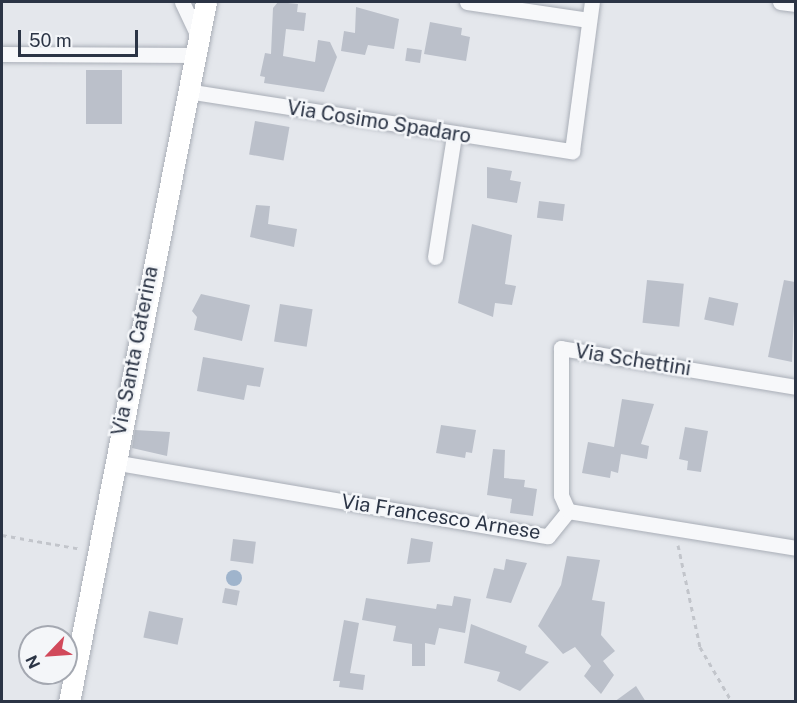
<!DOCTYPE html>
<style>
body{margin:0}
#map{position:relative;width:797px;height:703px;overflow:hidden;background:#e4e7ec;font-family:"Public Sans",sans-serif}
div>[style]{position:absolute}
.water>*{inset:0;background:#9fb4cc}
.round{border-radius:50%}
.building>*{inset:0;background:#bbc0ca;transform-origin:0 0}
.path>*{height:3px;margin-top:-1.5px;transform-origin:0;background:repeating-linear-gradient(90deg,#c2c5cb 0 4.5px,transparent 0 9px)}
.roads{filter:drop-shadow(0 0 2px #a9aeb7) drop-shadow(0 0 2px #a9aeb7)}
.street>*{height:15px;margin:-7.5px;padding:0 7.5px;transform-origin:7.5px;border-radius:7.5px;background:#f7f8fa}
.secondary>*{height:21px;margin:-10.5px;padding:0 10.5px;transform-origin:10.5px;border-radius:10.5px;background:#fff}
span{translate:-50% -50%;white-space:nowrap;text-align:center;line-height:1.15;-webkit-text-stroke:5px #f4f6f9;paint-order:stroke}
.street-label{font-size:20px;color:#2b3445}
.frame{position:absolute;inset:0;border:3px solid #2b3445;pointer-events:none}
.north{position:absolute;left:18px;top:625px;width:60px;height:60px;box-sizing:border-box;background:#f4f6f9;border:2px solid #a4a8b1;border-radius:50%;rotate:245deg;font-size:16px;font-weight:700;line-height:24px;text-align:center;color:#2b3445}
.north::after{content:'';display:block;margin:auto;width:21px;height:27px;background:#d1495b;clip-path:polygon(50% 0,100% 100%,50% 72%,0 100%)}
.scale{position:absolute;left:18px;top:30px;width:120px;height:27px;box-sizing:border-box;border:3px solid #2b3445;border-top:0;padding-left:8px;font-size:18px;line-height:21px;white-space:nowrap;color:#2b3445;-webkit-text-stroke:4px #f4f6f9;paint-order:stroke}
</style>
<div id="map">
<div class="water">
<i class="round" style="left:226px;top:570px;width:16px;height:16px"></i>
</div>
<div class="building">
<i style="clip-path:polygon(278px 2px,298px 4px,297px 12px,306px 13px,304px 31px,286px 29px,283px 56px,315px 62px,318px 40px,330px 42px,337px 57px,324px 92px,264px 83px,265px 77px,260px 76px,265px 53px,271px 54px,273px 8px)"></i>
<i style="clip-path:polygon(356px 7px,399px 19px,394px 49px,368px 45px,365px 55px,341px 51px,344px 31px,355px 33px)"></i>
<i style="clip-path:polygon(430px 22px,462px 28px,461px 35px,470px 37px,466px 61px,424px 54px)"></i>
<i style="left:407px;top:48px;width:15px;height:13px;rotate:8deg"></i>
<i style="left:122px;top:70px;width:54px;height:36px;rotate:90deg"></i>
<i style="left:255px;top:121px;width:35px;height:34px;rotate:10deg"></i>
<i style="clip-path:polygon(487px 167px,512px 171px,510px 180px,521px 182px,517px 203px,487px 198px)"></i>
<i style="left:539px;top:201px;width:26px;height:17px;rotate:7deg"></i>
<i style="clip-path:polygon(256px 205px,270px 206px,268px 224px,297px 229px,294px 247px,250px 237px)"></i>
<i style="clip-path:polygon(472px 224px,512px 235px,505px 284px,516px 286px,512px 305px,495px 303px,493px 317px,458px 303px)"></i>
<i style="left:647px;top:280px;width:37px;height:43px;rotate:6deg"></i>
<i style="clip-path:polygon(784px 280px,795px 282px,792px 362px,768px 357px)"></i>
<i style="clip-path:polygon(201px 294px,250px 305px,242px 341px,194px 330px,197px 317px,192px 311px)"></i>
<i style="left:709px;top:297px;width:30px;height:23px;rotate:12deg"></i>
<i style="left:280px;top:304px;width:33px;height:38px;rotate:9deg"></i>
<i style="clip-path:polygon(203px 357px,264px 368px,260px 387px,247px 385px,244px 400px,197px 391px)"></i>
<i style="clip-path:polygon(622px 399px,654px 404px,641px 444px,649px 446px,647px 459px,621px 454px,618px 473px,611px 471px,610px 478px,582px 473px,588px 442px,614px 447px)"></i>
<i style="clip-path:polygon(441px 425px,476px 430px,472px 453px,466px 452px,465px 458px,436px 453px)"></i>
<i style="clip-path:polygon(685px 427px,708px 431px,701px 472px,687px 470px,688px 461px,679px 459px)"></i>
<i style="clip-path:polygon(135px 430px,170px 432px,167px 456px,132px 448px)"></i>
<i style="clip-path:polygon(493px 449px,505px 450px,504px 478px,525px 480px,524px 487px,537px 489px,533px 516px,510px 513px,512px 499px,487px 495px)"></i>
<i style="clip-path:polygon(411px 538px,433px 542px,430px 562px,407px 564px)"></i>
<i style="left:233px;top:539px;width:23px;height:22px;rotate:7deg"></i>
<i style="clip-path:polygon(567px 556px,600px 560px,592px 600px,605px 602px,601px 635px,615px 651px,603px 661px,614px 675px,601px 694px,584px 676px,591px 666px,575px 647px,563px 654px,538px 626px,561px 585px)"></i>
<i style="clip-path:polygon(506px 559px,527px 563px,511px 603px,486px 598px,494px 568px,504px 570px)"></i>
<i style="left:225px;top:588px;width:15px;height:15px;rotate:11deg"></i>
<i style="clip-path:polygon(454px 596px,471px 599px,465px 633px,439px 628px,435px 645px,425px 643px,425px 666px,412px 666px,412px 644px,393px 641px,396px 626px,362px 620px,366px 598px,436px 609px,437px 604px,452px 606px)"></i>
<i style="left:149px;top:611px;width:35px;height:27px;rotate:12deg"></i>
<i style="clip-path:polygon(344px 620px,359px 623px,350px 673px,365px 675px,363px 690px,339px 687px,340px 681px,333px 681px)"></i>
<i style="clip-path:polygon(471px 624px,527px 646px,525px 653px,549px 662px,520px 691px,497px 681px,500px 672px,464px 663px)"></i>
<i style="clip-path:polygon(636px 686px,646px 702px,614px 702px)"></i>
</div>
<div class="path">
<i style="left:2px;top:535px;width:80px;rotate:10deg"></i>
<i style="left:678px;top:545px;width:104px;rotate:77.8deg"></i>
<i style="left:700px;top:647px;width:64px;rotate:59.8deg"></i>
</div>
<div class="roads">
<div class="street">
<i style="left:182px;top:2px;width:42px;rotate:64.7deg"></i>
<i style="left:467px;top:2px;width:123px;rotate:8.4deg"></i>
<i style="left:780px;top:2px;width:16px;rotate:7deg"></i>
<i style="left:2px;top:54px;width:195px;rotate:0.3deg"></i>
<i style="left:187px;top:91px;width:390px;rotate:8.9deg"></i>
<i style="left:572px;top:151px;width:150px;rotate:-82.4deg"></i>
<i style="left:435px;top:257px;width:123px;rotate:-81.1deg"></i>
<i style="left:113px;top:462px;width:441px;rotate:9.7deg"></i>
<i style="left:548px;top:536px;width:32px;rotate:-51deg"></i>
<i style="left:568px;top:511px;width:231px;rotate:9.2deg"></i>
<i style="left:568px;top:511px;width:17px;rotate:-114deg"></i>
<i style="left:561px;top:495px;width:147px;rotate:-90deg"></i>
<i style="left:561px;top:348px;width:238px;rotate:9.4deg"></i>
</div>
<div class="secondary">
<i style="left:69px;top:702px;width:713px;rotate:-78.93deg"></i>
</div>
</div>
<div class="street-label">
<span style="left:379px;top:122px;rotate:9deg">Via Cosimo Spadaro</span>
<span style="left:135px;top:351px;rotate:-79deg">Via Santa Caterina</span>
<span style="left:633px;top:360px;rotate:9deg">Via Schettini</span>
<span style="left:441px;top:517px;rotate:9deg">Via Francesco Arnese</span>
</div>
<div class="frame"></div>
<div class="north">N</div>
<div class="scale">50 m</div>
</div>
